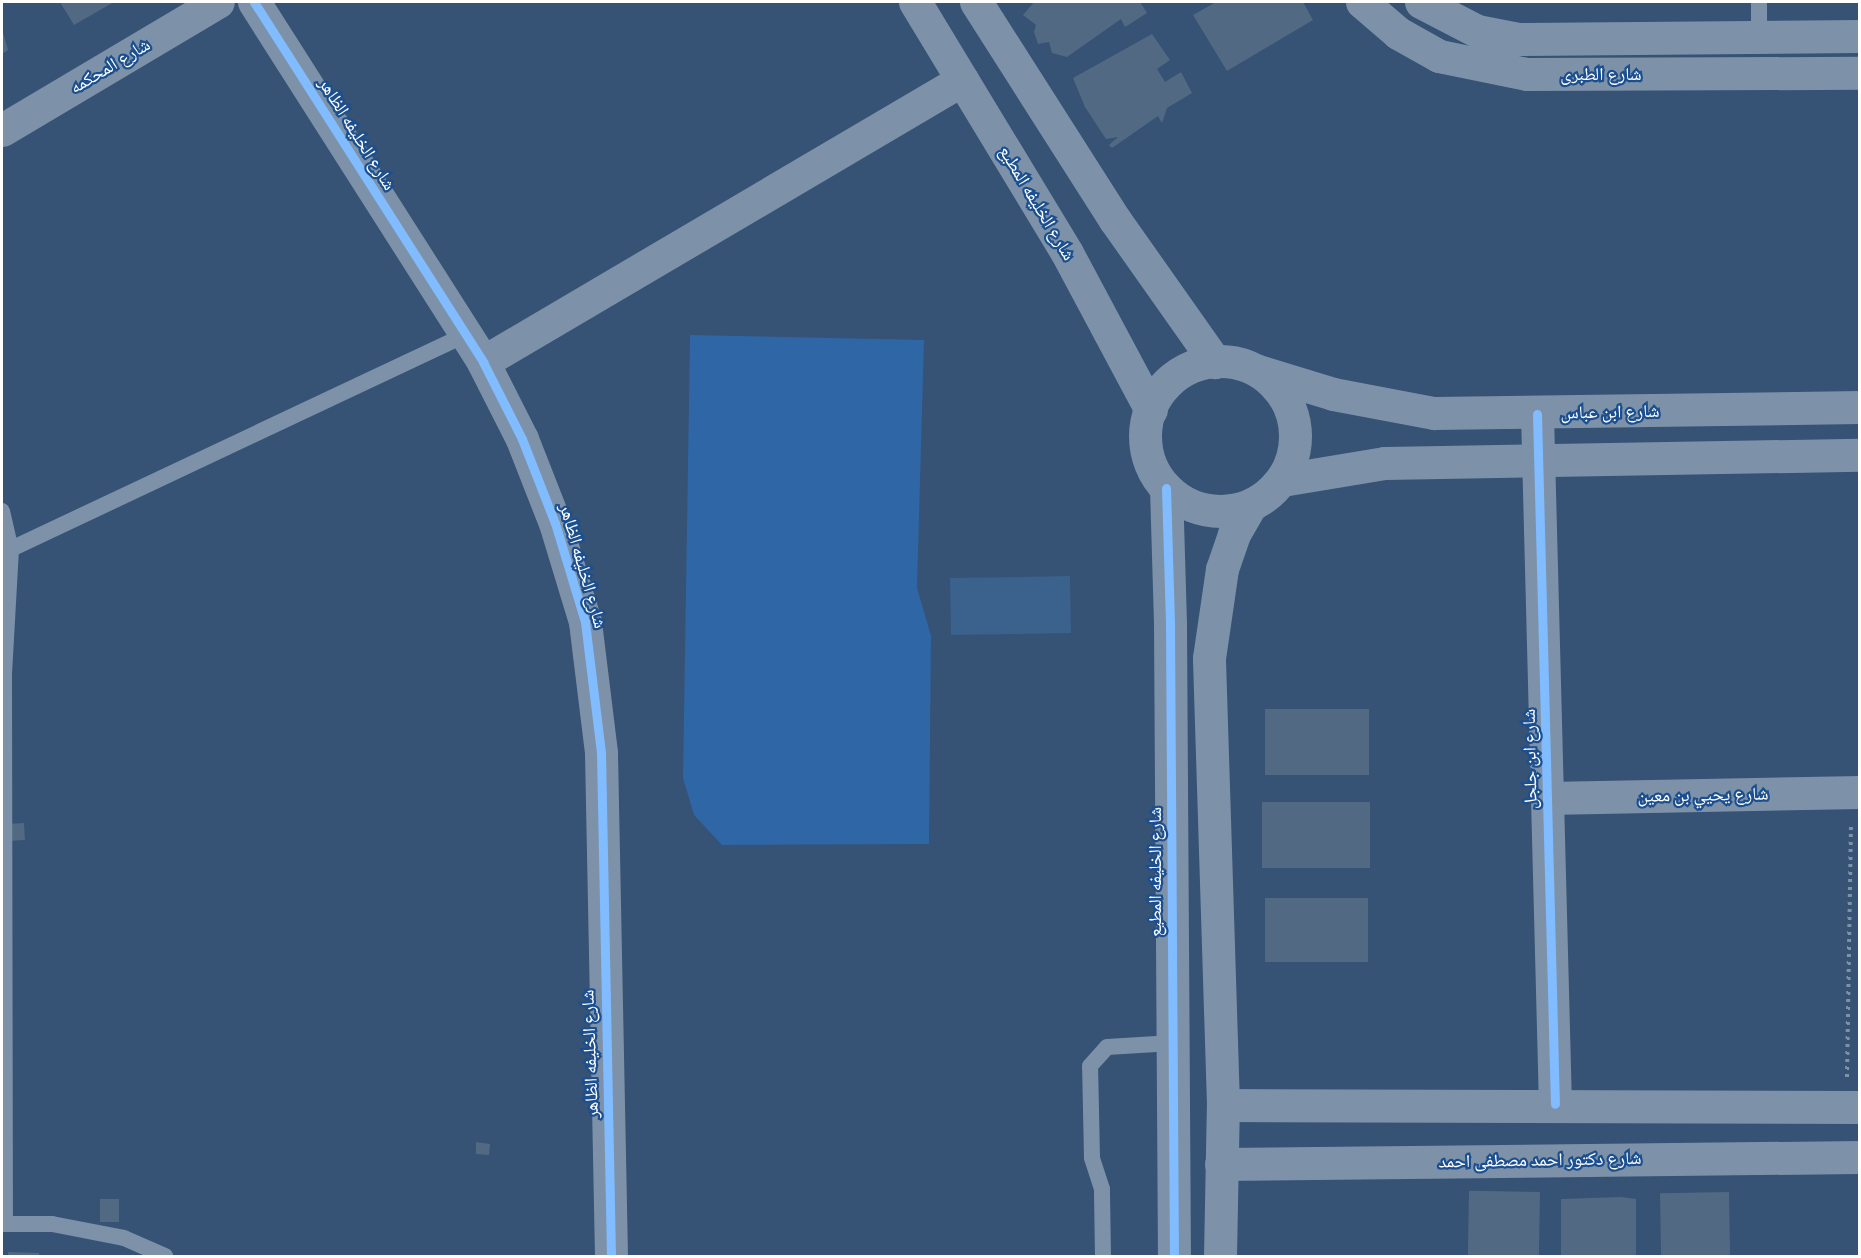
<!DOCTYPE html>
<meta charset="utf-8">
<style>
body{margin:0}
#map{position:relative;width:1861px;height:1258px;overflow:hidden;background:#365274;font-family:Signika,"Noto Naskh Arabic",sans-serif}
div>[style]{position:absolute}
.green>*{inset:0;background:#2f66a5}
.water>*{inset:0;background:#3b618d;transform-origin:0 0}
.building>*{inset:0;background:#526984;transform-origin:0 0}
.path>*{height:4px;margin-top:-2px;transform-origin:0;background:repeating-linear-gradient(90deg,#7d92a8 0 3px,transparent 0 7.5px)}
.service>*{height:16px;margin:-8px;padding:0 8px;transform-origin:8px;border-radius:8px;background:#7d92a8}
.minor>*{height:33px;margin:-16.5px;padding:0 16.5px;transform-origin:16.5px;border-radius:16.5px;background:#7d92a8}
.tertiary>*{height:33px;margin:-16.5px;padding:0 16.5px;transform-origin:16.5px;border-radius:16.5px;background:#7d92a8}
.tertiary>.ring{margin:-16.5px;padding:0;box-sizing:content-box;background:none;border:33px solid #7d92a8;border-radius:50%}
.cycleway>*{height:9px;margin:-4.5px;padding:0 4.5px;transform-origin:4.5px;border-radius:4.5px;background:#80bcff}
span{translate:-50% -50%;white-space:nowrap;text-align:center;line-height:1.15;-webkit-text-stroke:4.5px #1b4f8f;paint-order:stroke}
.street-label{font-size:18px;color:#fff}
.frame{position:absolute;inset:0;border:3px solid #fff;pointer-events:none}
</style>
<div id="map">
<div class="green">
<i style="clip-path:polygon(690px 335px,924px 340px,917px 588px,931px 636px,929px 844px,722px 845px,694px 815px,683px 778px)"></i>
</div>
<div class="water">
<i style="left:1070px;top:576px;width:57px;height:120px;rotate:89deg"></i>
</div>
<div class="building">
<i style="clip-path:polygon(60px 2px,114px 2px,74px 25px)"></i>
<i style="clip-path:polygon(1034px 2px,1140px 2px,1147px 13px,1125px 27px,1121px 19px,1067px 57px,1052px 53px,1049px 42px,1038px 44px,1034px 32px,1036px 25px,1023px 15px)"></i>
<i style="clip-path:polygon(1216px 2px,1303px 2px,1313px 20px,1227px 71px,1193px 15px)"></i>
<i style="clip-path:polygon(2px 29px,8px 50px,2px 54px)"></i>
<i style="clip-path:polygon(1152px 34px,1170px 60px,1157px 69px,1165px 82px,1181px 72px,1192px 93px,1167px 108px,1162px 123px,1158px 116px,1112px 148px,1109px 145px,1118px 137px,1106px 139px,1085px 107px,1073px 78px)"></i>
<i style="left:1369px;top:709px;width:66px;height:104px;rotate:90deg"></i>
<i style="left:1370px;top:802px;width:66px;height:108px;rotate:90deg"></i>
<i style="left:24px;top:823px;width:17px;height:13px;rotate:87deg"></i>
<i style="left:1265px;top:898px;width:103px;height:64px"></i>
<i style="clip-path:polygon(476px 1142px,490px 1144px,489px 1155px,476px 1154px)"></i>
<i style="left:1540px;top:1192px;width:64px;height:71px;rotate:91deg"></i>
<i style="left:1729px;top:1192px;width:64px;height:69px;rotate:89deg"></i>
<i style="clip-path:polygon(1621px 1197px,1636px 1199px,1636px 1256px,1561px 1256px,1561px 1199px)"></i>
<i style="left:100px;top:1199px;width:19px;height:23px"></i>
<i style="clip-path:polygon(8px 1252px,39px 1253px,39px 1256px,8px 1256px)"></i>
</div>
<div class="path">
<i style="left:1847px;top:1077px;width:254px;rotate:-89.1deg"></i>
</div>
<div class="service">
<i style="left:1759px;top:2px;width:34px;rotate:90deg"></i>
<i style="left:2px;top:511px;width:39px;rotate:77deg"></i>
<i style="left:11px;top:549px;width:125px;rotate:93.2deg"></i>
<i style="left:4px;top:674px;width:550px;rotate:89.9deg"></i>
<i style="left:11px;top:549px;width:502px;rotate:-25.24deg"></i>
<i style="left:2px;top:1224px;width:50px"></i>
<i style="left:52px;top:1224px;width:73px;rotate:11deg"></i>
<i style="left:124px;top:1238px;width:45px;rotate:23.7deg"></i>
<i style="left:1103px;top:1256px;width:67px;rotate:-90.9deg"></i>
<i style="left:1102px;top:1189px;width:33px;rotate:-108deg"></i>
<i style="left:1092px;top:1158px;width:92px;rotate:-91.2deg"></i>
<i style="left:1090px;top:1066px;width:25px;rotate:-48deg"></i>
<i style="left:1107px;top:1047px;width:66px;rotate:-3.5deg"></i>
</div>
<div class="minor">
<i style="left:254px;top:2px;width:427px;rotate:57.5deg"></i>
<i style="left:483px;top:362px;width:86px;rotate:63.1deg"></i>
<i style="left:522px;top:439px;width:90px;rotate:68.6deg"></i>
<i style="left:555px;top:523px;width:103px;rotate:73.1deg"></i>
<i style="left:585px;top:622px;width:132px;rotate:83deg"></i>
<i style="left:601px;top:753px;width:503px;rotate:88.86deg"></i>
<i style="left:1362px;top:2px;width:48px;rotate:40.7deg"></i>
<i style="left:1398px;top:33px;width:47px;rotate:29.3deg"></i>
<i style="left:1439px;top:56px;width:90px;rotate:11.6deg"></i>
<i style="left:1527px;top:74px;width:333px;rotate:-0.2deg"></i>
<i style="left:1421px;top:2px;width:63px;rotate:27.4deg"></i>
<i style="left:1477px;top:31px;width:42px;rotate:11deg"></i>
<i style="left:1518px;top:39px;width:342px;rotate:-0.5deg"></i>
<i style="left:2px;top:130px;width:251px;rotate:-30.7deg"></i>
<i style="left:483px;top:362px;width:556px;rotate:-30.49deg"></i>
<i style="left:1537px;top:414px;width:690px;rotate:88.51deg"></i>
<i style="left:1547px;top:798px;width:313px;rotate:-1.1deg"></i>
<i style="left:1223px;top:1105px;width:637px;rotate:0.18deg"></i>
<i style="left:1221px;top:1164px;width:639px;rotate:-0.63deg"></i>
</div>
<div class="tertiary">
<i style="left:915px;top:2px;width:293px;rotate:58.8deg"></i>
<i style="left:1067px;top:253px;width:178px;rotate:61.9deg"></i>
<i style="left:976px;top:2px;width:259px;rotate:57.5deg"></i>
<i style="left:1115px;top:220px;width:174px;rotate:54.8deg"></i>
<i class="ring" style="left:1145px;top:361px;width:117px;height:117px"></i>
<i style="left:1258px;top:371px;width:78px;rotate:17deg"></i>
<i style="left:1333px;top:394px;width:103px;rotate:10.7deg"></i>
<i style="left:1434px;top:413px;width:426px;rotate:-0.8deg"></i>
<i style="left:1282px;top:480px;width:104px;rotate:-9.4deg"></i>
<i style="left:1385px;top:463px;width:475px;rotate:-1deg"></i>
<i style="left:1166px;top:488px;width:137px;rotate:88.3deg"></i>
<i style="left:1170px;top:625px;width:631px;rotate:89.64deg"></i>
<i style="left:1220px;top:1256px;width:151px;rotate:-88.9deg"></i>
<i style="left:1223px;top:1105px;width:447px;rotate:-91.8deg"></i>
<i style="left:1209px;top:658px;width:90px;rotate:-81.7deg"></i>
<i style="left:1222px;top:569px;width:37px;rotate:-71deg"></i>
<i style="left:1234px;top:534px;width:32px;rotate:-60deg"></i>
</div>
<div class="cycleway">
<i style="left:254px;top:2px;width:427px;rotate:57.5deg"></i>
<i style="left:483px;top:362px;width:86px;rotate:63.1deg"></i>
<i style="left:522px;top:439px;width:90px;rotate:68.6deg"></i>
<i style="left:555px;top:523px;width:103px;rotate:73.1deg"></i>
<i style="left:585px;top:622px;width:132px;rotate:83deg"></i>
<i style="left:601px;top:753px;width:503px;rotate:88.86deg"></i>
<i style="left:1537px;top:414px;width:690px;rotate:88.51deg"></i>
<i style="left:1166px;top:488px;width:137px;rotate:88.3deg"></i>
<i style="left:1170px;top:625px;width:631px;rotate:89.64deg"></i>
</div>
<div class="street-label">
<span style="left:110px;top:66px;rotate:-31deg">شارع المحكمه</span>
<span style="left:1601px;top:74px">شارع الطبرى</span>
<span style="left:357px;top:134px;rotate:58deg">شارع الخليفه الظاهر</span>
<span style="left:1037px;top:203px;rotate:59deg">شارع الخليفه المطيع</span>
<span style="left:1610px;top:412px;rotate:-1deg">شارع ابن عباس</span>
<span style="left:583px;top:566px;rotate:74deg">شارع الخليفه الظاهر</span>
<span style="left:1530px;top:759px;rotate:-91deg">شارع ابن جلجل</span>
<span style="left:1703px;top:795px;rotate:-1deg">شارع يحيي بن معين</span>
<span style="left:1155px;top:872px;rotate:-90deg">شارع الخليفه المطيع</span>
<span style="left:590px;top:1054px;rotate:-92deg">شارع الخليفه الظاهر</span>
<span style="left:1540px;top:1160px;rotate:-1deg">شارع دكتور احمد مصطفى احمد</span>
</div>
<div class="frame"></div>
</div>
